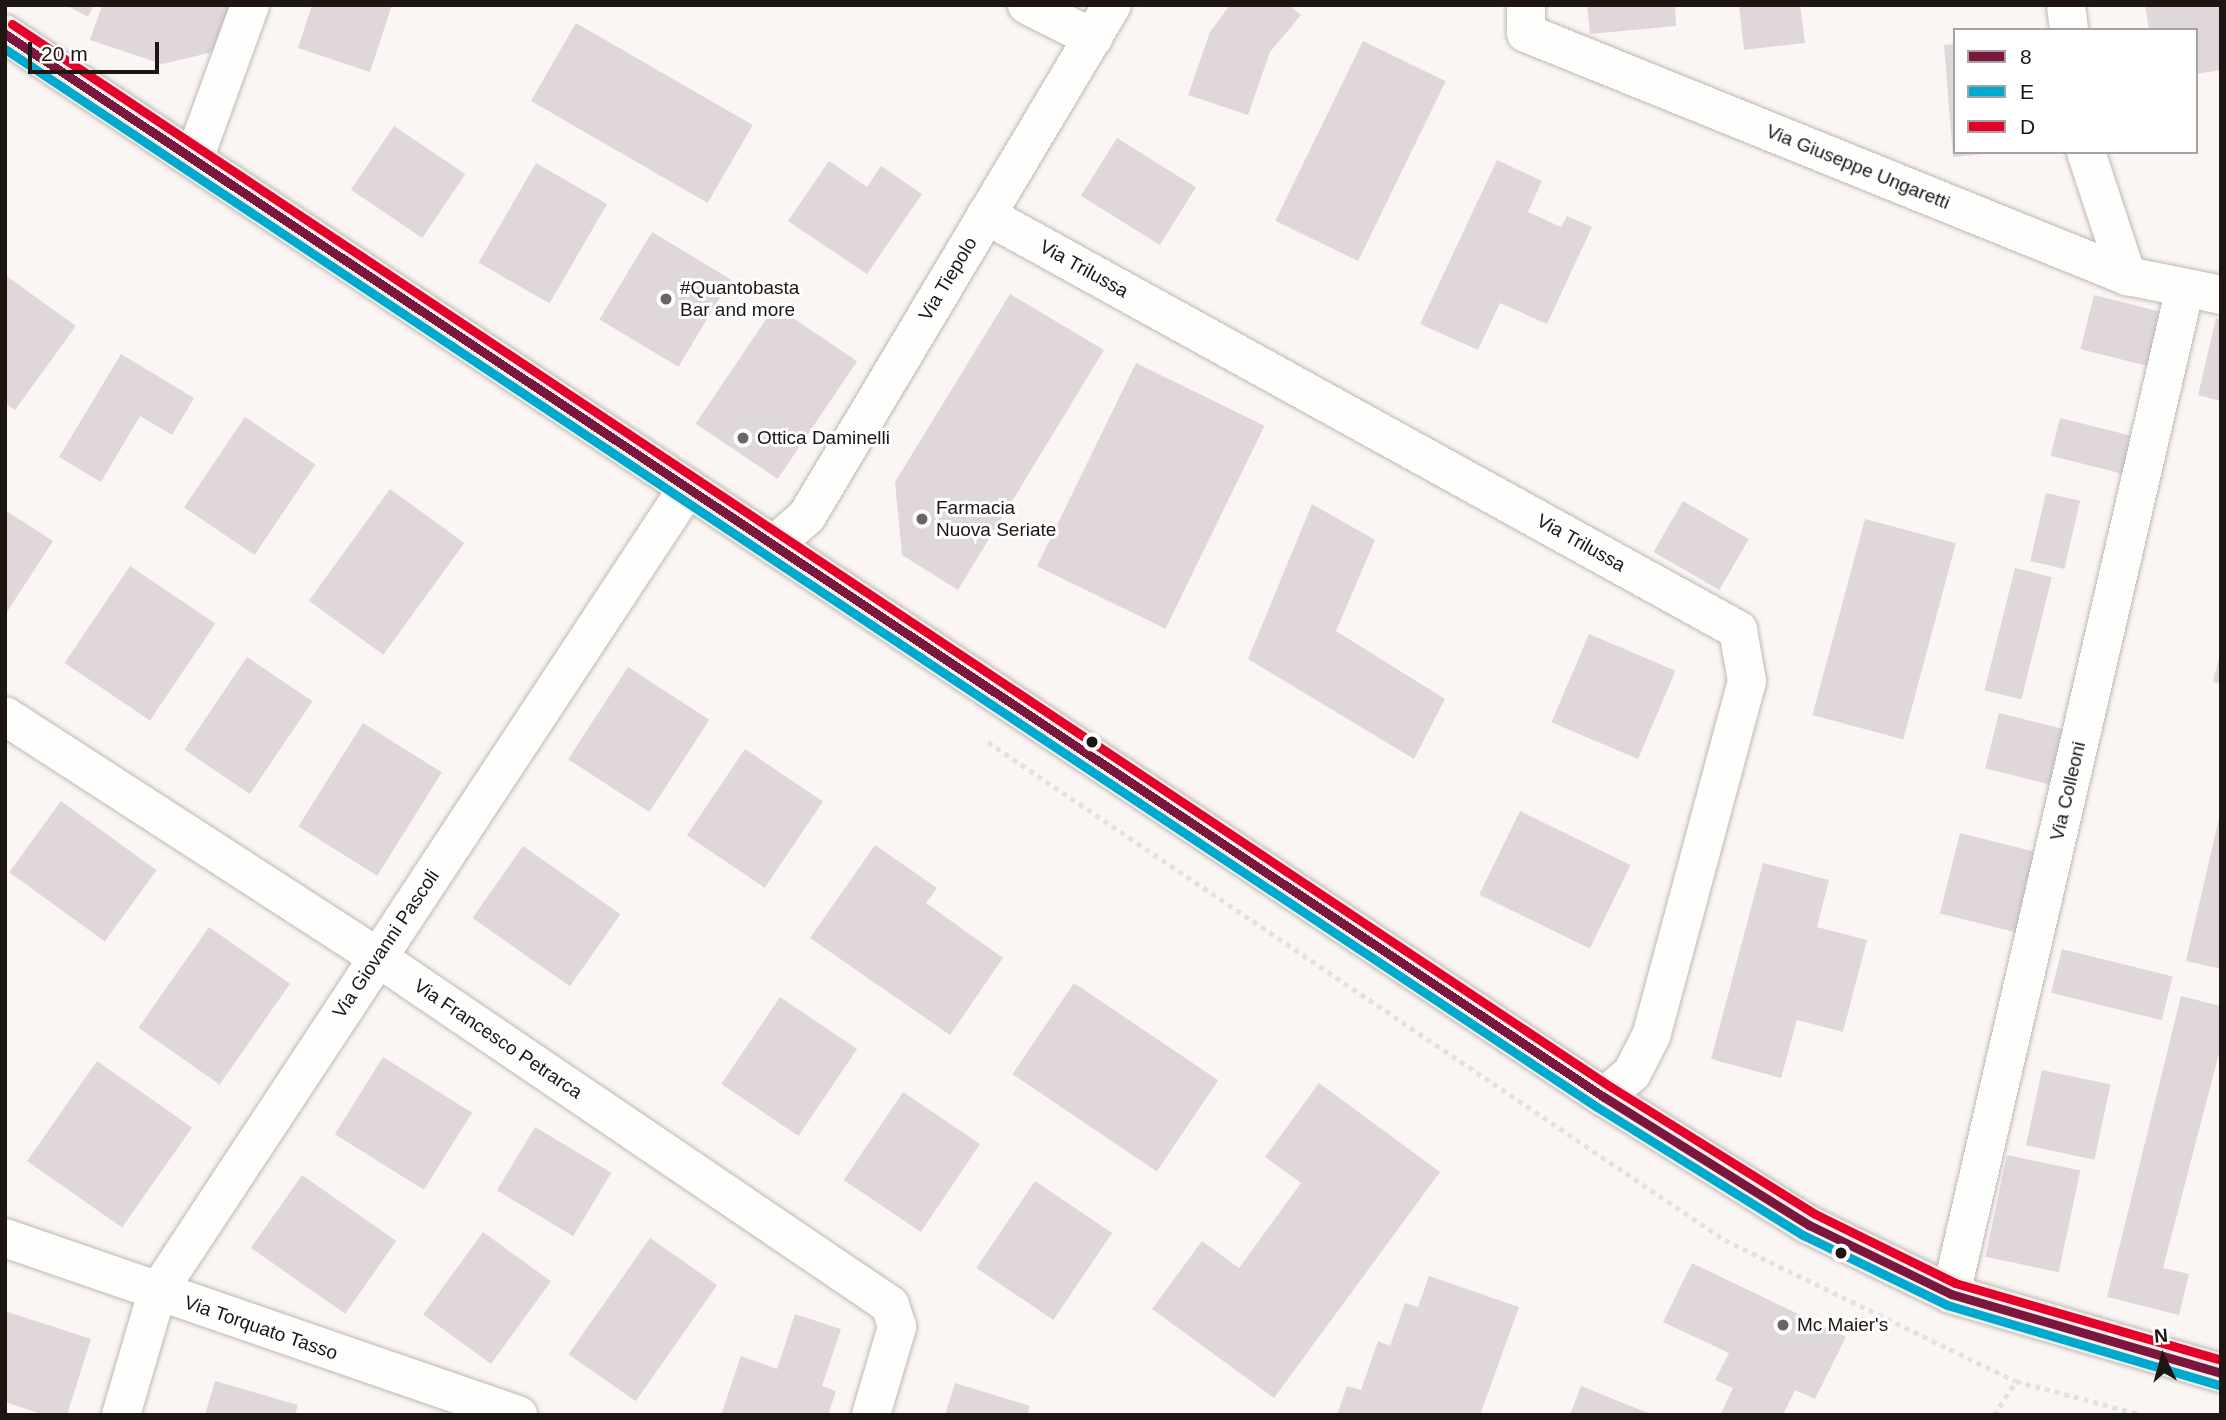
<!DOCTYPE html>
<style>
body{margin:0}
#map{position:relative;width:2226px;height:1420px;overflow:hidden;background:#fbf6f4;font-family:Helvetica,sans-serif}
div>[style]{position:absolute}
.building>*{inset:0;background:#e0d7db;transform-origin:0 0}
.path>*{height:4.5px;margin-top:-2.25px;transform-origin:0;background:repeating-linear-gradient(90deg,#e3e2e1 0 5px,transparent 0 10px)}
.roads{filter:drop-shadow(0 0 2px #beb8b5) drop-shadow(0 0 2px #beb8b5)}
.minor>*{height:38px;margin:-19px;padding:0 19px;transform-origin:19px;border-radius:19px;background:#fefefd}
.major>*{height:38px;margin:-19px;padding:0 19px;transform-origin:19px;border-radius:19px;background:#f4efea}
.bus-1>*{height:9px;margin:-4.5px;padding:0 4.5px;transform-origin:4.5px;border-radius:4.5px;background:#7b163e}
.bus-2>*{height:9px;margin:-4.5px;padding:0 4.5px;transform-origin:4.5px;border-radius:4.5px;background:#00a9ce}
.bus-3>*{height:9px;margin:-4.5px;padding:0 4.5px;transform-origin:4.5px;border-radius:4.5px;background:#e4002b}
.dots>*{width:19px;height:19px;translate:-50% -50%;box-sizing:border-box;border:4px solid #fff;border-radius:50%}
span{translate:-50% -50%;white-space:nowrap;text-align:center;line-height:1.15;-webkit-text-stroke:6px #fff;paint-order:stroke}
.street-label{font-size:19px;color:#1d1612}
.poi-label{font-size:19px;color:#1d1612}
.left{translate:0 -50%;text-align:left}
.frame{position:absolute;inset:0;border:7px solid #1d1612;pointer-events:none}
.legend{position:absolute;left:1953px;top:28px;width:245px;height:126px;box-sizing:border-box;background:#fff;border:2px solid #a5a2a0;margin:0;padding:9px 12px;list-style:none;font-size:21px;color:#1d1612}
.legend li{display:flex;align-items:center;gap:14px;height:35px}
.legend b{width:35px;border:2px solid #a5a2a0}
.north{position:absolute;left:2128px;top:1322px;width:70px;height:70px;-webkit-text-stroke:5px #fff;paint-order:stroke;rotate:355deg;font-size:19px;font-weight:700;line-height:28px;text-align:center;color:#1d1612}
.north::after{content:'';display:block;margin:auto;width:24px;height:32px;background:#1d1612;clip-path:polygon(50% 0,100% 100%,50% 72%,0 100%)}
.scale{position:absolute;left:28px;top:42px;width:131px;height:32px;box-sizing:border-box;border:4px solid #1d1612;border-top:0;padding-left:9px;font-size:21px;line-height:24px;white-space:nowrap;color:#1d1612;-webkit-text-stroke:5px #fff;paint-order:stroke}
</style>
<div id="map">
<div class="building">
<i style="clip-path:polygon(66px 5px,94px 5px,88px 17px)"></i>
<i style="clip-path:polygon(102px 5px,237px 5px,222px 50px,162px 64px,90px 40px)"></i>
<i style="clip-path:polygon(312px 5px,392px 5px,370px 72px,298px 48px)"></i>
<i style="clip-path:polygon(1230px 5px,1289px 5px,1301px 15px,1270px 52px,1248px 115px,1188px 95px,1210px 32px)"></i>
<i style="clip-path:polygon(1587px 5px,1675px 5px,1676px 26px,1590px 34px)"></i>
<i style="clip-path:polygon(1739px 5px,1800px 5px,1805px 43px,1744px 50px)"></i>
<i style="clip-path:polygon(2145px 5px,2221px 5px,2221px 70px,2196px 74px,2196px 30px,2149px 30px)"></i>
<i style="left:576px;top:23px;width:204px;height:90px;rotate:30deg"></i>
<i style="left:1363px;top:41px;width:92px;height:200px;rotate:26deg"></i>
<i style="clip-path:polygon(1955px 44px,1955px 152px,1983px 154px,1953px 157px,1944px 45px)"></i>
<i style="left:394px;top:126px;width:86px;height:77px;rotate:34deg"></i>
<i style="left:1117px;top:138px;width:93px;height:68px;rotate:32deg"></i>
<i style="clip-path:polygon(1497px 160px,1542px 181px,1528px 212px,1561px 227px,1567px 216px,1592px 227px,1547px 324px,1500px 303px,1478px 350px,1420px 324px)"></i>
<i style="clip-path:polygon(829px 161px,867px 187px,881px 166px,922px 194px,867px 274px,788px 221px)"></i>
<i style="left:536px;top:163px;width:82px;height:115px;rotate:30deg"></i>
<i style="left:652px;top:232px;width:92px;height:102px;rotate:31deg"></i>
<i style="clip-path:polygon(5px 275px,76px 326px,15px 410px,5px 403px)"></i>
<i style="clip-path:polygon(1010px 294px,1104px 350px,958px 590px,902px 555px,895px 482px)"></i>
<i style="left:2094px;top:295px;width:76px;height:56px;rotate:14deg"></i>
<i style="left:775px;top:306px;width:99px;height:142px;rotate:34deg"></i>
<i style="clip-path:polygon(2216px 318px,2221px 319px,2221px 401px,2198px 395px)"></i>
<i style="clip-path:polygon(121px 354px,194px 398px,172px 435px,140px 416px,101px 482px,59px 457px)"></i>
<i style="left:1136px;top:363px;width:143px;height:226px;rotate:26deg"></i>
<i style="left:245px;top:417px;width:85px;height:109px;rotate:34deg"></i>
<i style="left:2060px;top:418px;width:83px;height:39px;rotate:14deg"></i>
<i style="left:390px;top:489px;width:92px;height:138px;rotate:36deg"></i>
<i style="left:2046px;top:493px;width:35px;height:70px;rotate:13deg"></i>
<i style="left:1683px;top:501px;width:76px;height:59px;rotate:30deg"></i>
<i style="clip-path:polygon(1312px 504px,1375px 540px,1336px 631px,1445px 699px,1414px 759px,1248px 659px)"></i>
<i style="clip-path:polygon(5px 510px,53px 541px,5px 615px)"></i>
<i style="left:1865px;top:519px;width:94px;height:203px;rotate:15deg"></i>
<i style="left:130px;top:566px;width:103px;height:117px;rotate:34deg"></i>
<i style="left:2015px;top:568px;width:38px;height:126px;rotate:14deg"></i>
<i style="left:1589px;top:634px;width:94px;height:96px;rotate:23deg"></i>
<i style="clip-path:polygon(2221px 649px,2221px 684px,2213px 682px)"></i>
<i style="left:247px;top:657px;width:79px;height:112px;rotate:34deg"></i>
<i style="left:628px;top:667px;width:97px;height:110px;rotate:33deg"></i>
<i style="left:1999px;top:713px;width:76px;height:57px;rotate:14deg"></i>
<i style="left:363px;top:723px;width:93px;height:122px;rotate:32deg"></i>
<i style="left:745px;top:749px;width:94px;height:104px;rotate:34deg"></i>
<i style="left:61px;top:801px;width:118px;height:88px;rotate:36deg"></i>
<i style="left:1520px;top:811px;width:123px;height:93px;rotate:26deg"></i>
<i style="clip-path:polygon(2220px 814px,2221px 814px,2221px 969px,2186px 961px)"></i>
<i style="left:1960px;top:833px;width:88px;height:83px;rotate:14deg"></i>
<i style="clip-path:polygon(875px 845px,937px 888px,926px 903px,1003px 958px,950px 1035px,810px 938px)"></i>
<i style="left:523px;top:846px;width:119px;height:88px;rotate:35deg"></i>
<i style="clip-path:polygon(1763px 863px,1829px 880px,1817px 927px,1867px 940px,1843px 1032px,1797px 1020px,1781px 1078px,1711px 1059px)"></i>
<i style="left:209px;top:927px;width:99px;height:123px;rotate:35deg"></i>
<i style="left:2062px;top:949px;width:114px;height:45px;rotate:14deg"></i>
<i style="left:1074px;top:983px;width:174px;height:110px;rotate:34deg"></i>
<i style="clip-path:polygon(2181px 996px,2221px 1006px,2221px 1046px,2163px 1268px,2189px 1274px,2179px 1315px,2107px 1297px)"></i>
<i style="left:780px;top:997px;width:93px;height:105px;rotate:34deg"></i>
<i style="left:383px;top:1057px;width:105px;height:91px;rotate:32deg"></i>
<i style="left:97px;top:1061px;width:116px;height:122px;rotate:35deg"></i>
<i style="left:2042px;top:1070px;width:70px;height:77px;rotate:12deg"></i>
<i style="clip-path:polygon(1319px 1083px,1440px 1172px,1274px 1398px,1152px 1309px,1202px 1241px,1239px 1268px,1301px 1183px,1265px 1157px)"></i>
<i style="left:903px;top:1092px;width:93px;height:106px;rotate:34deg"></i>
<i style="left:535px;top:1127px;width:89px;height:74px;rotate:31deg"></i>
<i style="left:2007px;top:1155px;width:75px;height:104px;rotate:12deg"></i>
<i style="left:302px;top:1175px;width:115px;height:89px;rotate:35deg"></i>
<i style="left:1035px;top:1181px;width:93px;height:105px;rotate:34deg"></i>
<i style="left:483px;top:1232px;width:84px;height:102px;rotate:36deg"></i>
<i style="left:650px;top:1238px;width:82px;height:142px;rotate:35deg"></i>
<i style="clip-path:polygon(1692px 1263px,1846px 1337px,1815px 1399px,1795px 1390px,1783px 1415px,1720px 1415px,1733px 1388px,1715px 1380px,1729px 1353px,1663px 1322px)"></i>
<i style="clip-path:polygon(1429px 1276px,1519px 1307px,1480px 1415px,1337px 1415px,1347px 1386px,1361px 1390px,1378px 1341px,1390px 1346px,1405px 1303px,1418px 1307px)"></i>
<i style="clip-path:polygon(5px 1311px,91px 1339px,67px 1415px,44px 1415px,5px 1402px)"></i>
<i style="clip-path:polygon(795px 1314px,841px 1329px,822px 1386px,836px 1391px,828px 1415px,721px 1415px,741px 1356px,777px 1369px)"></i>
<i style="clip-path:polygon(215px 1381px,298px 1405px,295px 1415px,205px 1415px)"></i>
<i style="clip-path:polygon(955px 1383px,1030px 1406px,1027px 1415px,945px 1415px)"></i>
<i style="clip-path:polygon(1581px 1386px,1653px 1415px,1570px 1415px)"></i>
</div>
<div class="path">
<i style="left:988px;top:742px;width:889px;rotate:34.05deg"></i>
<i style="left:1725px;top:1240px;width:323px;rotate:25.9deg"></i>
<i style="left:2016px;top:1381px;width:131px;rotate:15deg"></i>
<i style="left:1994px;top:1415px;width:40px;rotate:-57.1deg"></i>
</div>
<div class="roads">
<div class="minor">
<i style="left:1027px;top:5px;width:74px;rotate:26.6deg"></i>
<i style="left:1526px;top:5px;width:28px;rotate:90deg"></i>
<i style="left:1526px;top:33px;width:648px;rotate:22.01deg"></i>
<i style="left:2127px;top:276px;width:96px;rotate:11.4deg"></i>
<i style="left:2066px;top:5px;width:25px;rotate:83deg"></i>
<i style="left:2086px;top:152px;width:131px;rotate:71.7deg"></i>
<i style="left:194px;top:159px;width:164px;rotate:-70deg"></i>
<i style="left:986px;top:215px;width:859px;rotate:28.89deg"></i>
<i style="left:1738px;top:630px;width:52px;rotate:80deg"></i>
<i style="left:1747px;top:681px;width:366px;rotate:105.1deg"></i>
<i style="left:1652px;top:1034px;width:44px;rotate:117.1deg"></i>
<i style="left:1632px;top:1073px;width:37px;rotate:139deg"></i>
<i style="left:774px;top:545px;width:44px;rotate:-41.3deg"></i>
<i style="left:807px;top:516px;width:595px;rotate:-59.17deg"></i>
<i style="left:5px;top:716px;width:443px;rotate:32.9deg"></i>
<i style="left:377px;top:957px;width:620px;rotate:34.15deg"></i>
<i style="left:890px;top:1305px;width:23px;rotate:72deg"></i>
<i style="left:897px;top:1327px;width:92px;rotate:106.5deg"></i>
<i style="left:5px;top:1238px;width:543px;rotate:19.04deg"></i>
<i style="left:1951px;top:1294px;width:1033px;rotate:-76.91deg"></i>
<i style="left:121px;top:1415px;width:127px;rotate:-73.6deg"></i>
<i style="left:157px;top:1293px;width:962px;rotate:-56.62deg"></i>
</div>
<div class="major">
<i style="left:5px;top:34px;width:1920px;rotate:33.62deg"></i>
<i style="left:1604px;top:1097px;width:242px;rotate:32deg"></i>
<i style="left:1809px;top:1225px;width:158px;rotate:25.9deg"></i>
<i style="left:1951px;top:1294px;width:281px;rotate:16.3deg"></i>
</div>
</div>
<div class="bus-1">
<i style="left:5px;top:34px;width:1920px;rotate:33.62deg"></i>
<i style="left:1604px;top:1097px;width:242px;rotate:32deg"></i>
<i style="left:1809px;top:1225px;width:158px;rotate:25.9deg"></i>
<i style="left:1951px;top:1294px;width:281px;rotate:16.3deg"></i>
</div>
<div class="bus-2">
<i style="left:5px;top:49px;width:1911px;rotate:33.61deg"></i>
<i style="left:1597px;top:1107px;width:243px;rotate:31.9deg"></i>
<i style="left:1803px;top:1235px;width:160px;rotate:25.9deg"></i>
<i style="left:1947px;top:1305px;width:283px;rotate:16.4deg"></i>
</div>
<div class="bus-3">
<i style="left:12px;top:24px;width:1920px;rotate:33.62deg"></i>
<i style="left:1611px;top:1087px;width:240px;rotate:31.9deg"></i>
<i style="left:1815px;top:1214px;width:156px;rotate:26.2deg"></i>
<i style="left:1955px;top:1283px;width:277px;rotate:16.1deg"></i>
</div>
<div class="dots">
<i style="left:666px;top:299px;background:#6b6461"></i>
<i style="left:743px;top:438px;background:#6b6461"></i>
<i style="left:922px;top:519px;background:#6b6461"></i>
<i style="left:1092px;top:742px;background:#1d1612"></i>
<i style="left:1841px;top:1253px;background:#1d1612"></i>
<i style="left:1783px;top:1325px;background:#6b6461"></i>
</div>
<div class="street-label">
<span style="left:1858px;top:167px;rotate:22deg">Via Giuseppe Ungaretti</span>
<span style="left:1084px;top:269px;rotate:29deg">Via Trilussa</span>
<span style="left:948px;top:279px;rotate:-59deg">Via Tiepolo</span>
<span style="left:1581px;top:543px;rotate:29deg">Via Trilussa</span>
<span style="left:2068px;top:791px;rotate:-77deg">Via Colleoni</span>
<span style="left:386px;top:944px;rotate:-56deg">Via Giovanni Pascoli</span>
<span style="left:498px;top:1039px;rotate:34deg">Via Francesco Petrarca</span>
<span style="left:261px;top:1328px;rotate:19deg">Via Torquato Tasso</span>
</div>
<div class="poi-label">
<span class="left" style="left:680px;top:299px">#Quantobasta<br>Bar and more</span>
<span class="left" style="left:757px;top:438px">Ottica Daminelli</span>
<span class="left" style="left:936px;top:519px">Farmacia<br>Nuova Seriate</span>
<span class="left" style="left:1797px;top:1325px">Mc Maier's</span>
</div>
<div class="frame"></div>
<ul class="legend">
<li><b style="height:9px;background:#7b163e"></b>8</li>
<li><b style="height:9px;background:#00a9ce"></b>E</li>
<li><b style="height:9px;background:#e4002b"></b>D</li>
</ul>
<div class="north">N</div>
<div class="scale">20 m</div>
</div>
